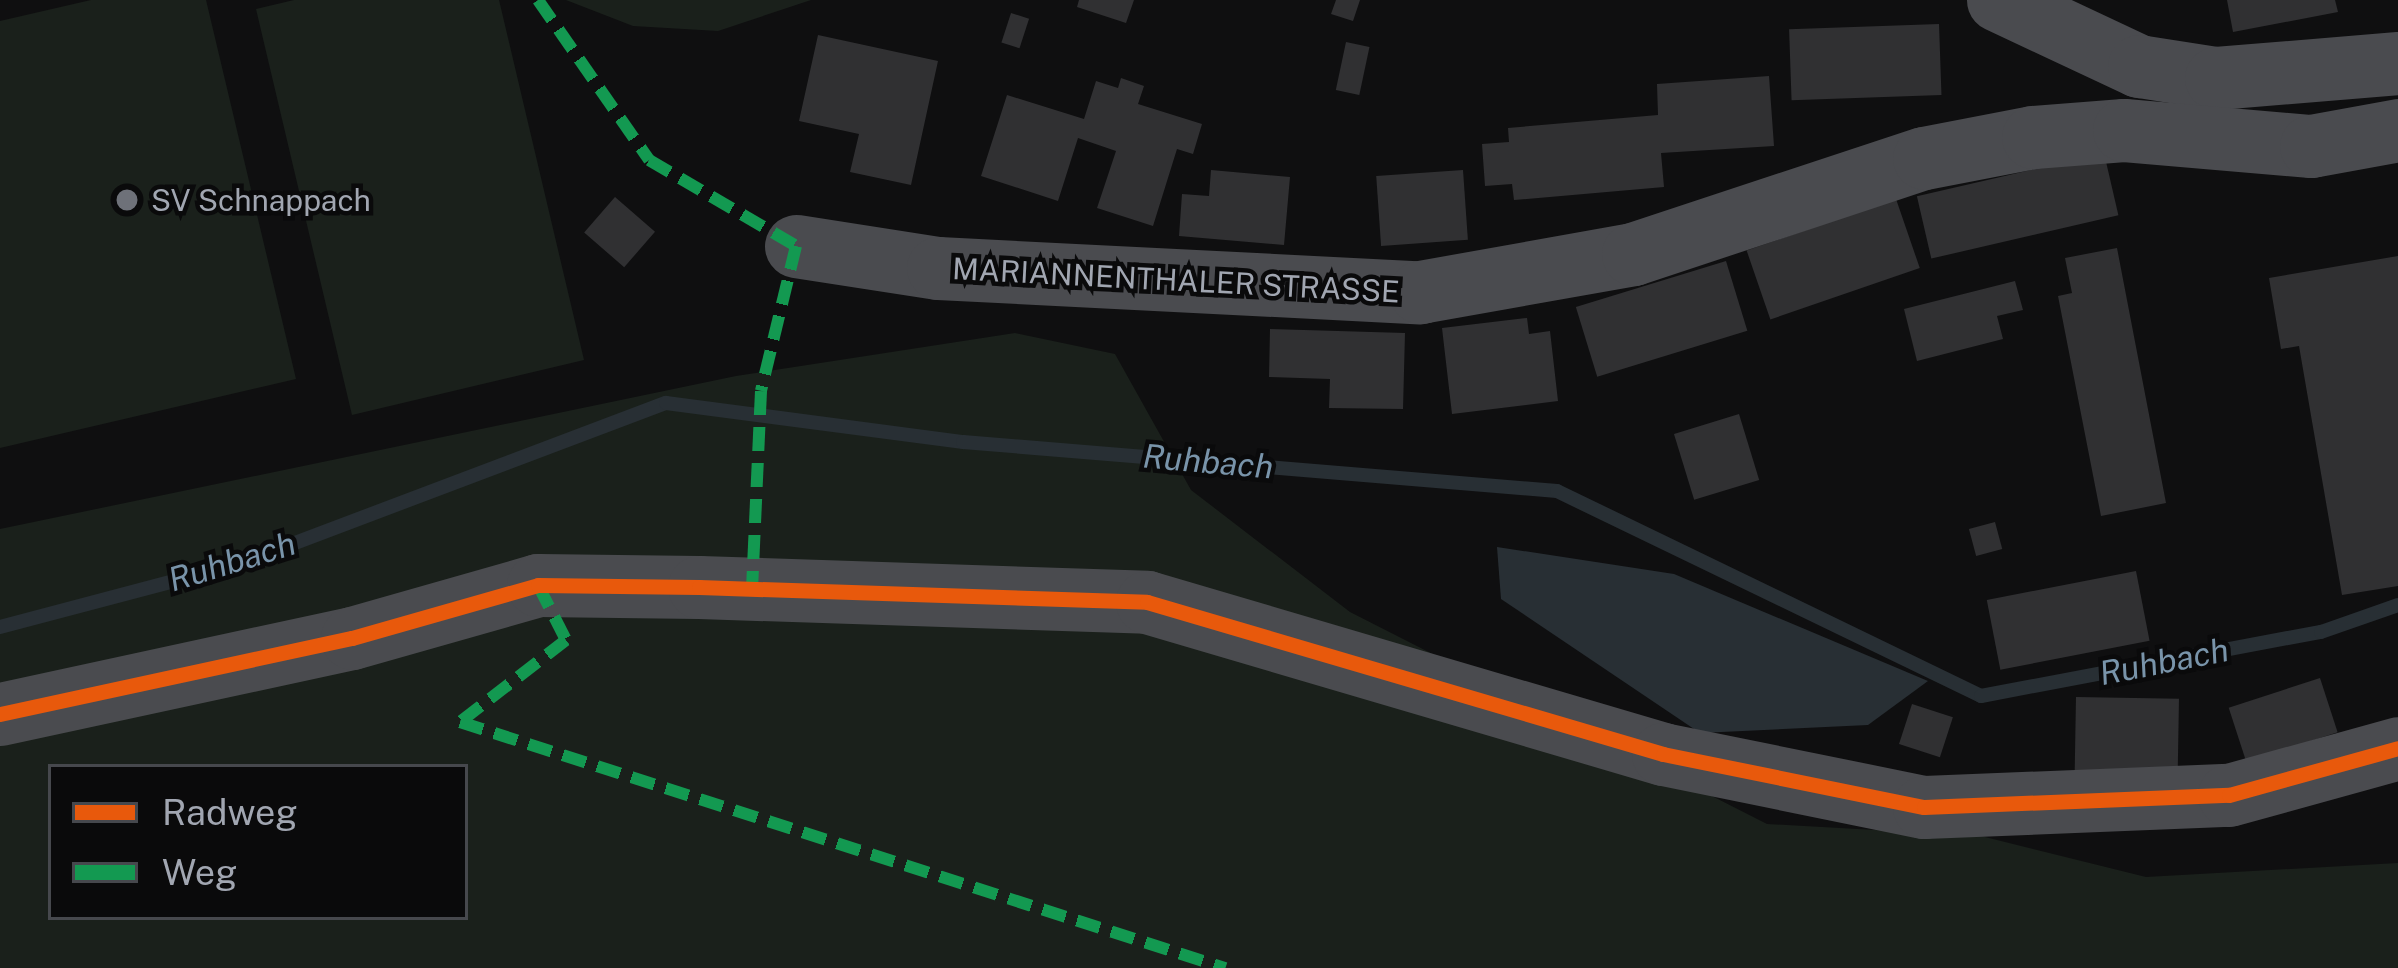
<!DOCTYPE html>
<style>
body{margin:0}
#map{position:relative;width:2398px;height:968px;overflow:hidden;background:#0f0f10;font-family:"Public Sans",sans-serif}
div>[style]{position:absolute}
.green>*{inset:0;background:#1a201b}
.water>*{inset:0;background:#282f34}
.stream>*{height:14px;margin:-7px;padding:0 7px;transform-origin:7px;border-radius:7px;background:#282f34}
.building>*{inset:0;background:#303032;transform-origin:0 0}
.minor>*{height:63px;margin:-31.5px;padding:0 31.5px;transform-origin:31.5px;border-radius:31.5px;background:#4a4b4f}
.quiet>*{height:12px;margin-top:-6px;transform-origin:0;background:repeating-linear-gradient(90deg,#139951 0 24px,transparent 0 36px)}
.cycleway>*{height:15px;margin:-7.5px;padding:0 7.5px;transform-origin:7.5px;border-radius:7.5px;background:#e8590c}
.dots>*{width:33px;height:33px;translate:-50% -50%;box-sizing:border-box;border:6px solid #0a0a0b;border-radius:50%}
span{translate:-50% -50%;white-space:nowrap;text-align:center;line-height:1.15;-webkit-text-stroke:9px #0a0a0b;paint-order:stroke}
.poi-label{font-size:30px;color:#a1a6b1}
.left{translate:0 -50%;text-align:left}
.street-label{font-size:30px;color:#a1a6b1}
.water-label{font-size:33px;color:#7994aa;font-style:italic}
.legend{position:absolute;left:48px;top:764px;width:420px;height:156px;box-sizing:border-box;background:#0a0a0b;border:3px solid #46484d;margin:0;padding:15px 21px;list-style:none;font-size:36px;color:#a1a6b1}
.legend li{display:flex;align-items:center;gap:24px;height:60px}
.legend b{width:60px;border:3px solid #46484d}
</style>
<div id="map">
<div class="green">
<i style="clip-path:polygon(91px 0,206px 0,296px 379px,0 448px,0 21px)"></i>
<i style="clip-path:polygon(294px 0,499px 0,584px 360px,352px 415px,256px 9px)"></i>
<i style="clip-path:polygon(566px 0,811px 0,718px 31px,633px 26px)"></i>
<i style="clip-path:polygon(evenodd,1015px 333px,1115px 354px,1191px 490px,1350px 612px,1767px 824px,1981px 836px,2146px 877px,2398px 863px,2398px 968px,0 968px,0 529px,736px 376px,1015px 333px,51px 767px,465px 767px,465px 917px,51px 917px,51px 767px)"></i>
</div>
<div class="water">
<i style="clip-path:polygon(1497px 547px,1674px 574px,1928px 681px,1868px 725px,1700px 733px,1501px 599px)"></i>
</div>
<div class="stream">
<i style="left:0;top:627px;width:250px;rotate:-14.8deg"></i>
<i style="left:242px;top:563px;width:453px;rotate:-20.7deg"></i>
<i style="left:666px;top:403px;width:300px;rotate:7.5deg"></i>
<i style="left:963px;top:442px;width:596px;rotate:4.72deg"></i>
<i style="left:1557px;top:491px;width:471px;rotate:25.8deg"></i>
<i style="left:1981px;top:696px;width:346px;rotate:-10.7deg"></i>
<i style="left:2321px;top:632px;width:82px;rotate:-19.3deg"></i>
</div>
<div class="building">
<i style="clip-path:polygon(1079px 0,1134px 0,1126px 23px,1077px 7px)"></i>
<i style="clip-path:polygon(1336px 0,1360px 0,1353px 21px,1331px 14px)"></i>
<i style="clip-path:polygon(2227px 0,2335px 0,2338px 12px,2233px 32px)"></i>
<i style="left:1011px;top:13px;width:19px;height:31px;rotate:18deg"></i>
<i style="left:1939px;top:24px;width:71px;height:150px;rotate:88deg"></i>
<i style="clip-path:polygon(818px 35px,938px 61px,911px 185px,850px 172px,859px 134px,799px 121px)"></i>
<i style="left:1346px;top:42px;width:24px;height:49px;rotate:12deg"></i>
<i style="clip-path:polygon(1769px 76px,1774px 146px,1661px 153px,1664px 187px,1514px 200px,1512px 184px,1485px 186px,1482px 144px,1509px 142px,1508px 128px,1658px 115px,1657px 84px)"></i>
<i style="clip-path:polygon(1121px 78px,1144px 86px,1138px 104px,1202px 124px,1193px 154px,1177px 149px,1153px 226px,1097px 208px,1116px 151px,1078px 138px,1058px 201px,981px 176px,1007px 95px,1084px 119px,1096px 81px,1118px 88px)"></i>
<i style="left:2104px;top:153px;width:64px;height:192px;rotate:77deg"></i>
<i style="clip-path:polygon(1211px 170px,1290px 177px,1284px 245px,1179px 236px,1182px 194px,1209px 196px)"></i>
<i style="left:1463px;top:170px;width:70px;height:87px;rotate:86deg"></i>
<i style="left:615px;top:197px;width:53px;height:47px;rotate:41deg"></i>
<i style="left:1896px;top:199px;width:73px;height:158px;rotate:71deg"></i>
<i style="clip-path:polygon(2117px 248px,2166px 503px,2101px 516px,2058px 296px,2072px 293px,2065px 258px)"></i>
<i style="clip-path:polygon(2398px 256px,2398px 586px,2342px 595px,2299px 346px,2281px 349px,2269px 278px)"></i>
<i style="left:1726px;top:261px;width:73px;height:157px;rotate:73deg"></i>
<i style="clip-path:polygon(2015px 281px,2023px 310px,1997px 316px,2003px 339px,1917px 361px,1904px 309px)"></i>
<i style="clip-path:polygon(1527px 318px,1529px 334px,1550px 331px,1558px 401px,1452px 414px,1442px 328px)"></i>
<i style="clip-path:polygon(1270px 329px,1405px 333px,1403px 409px,1329px 408px,1330px 379px,1269px 377px)"></i>
<i style="left:1739px;top:414px;width:69px;height:68px;rotate:73deg"></i>
<i style="left:1995px;top:522px;width:28px;height:27px;rotate:75deg"></i>
<i style="left:2136px;top:571px;width:71px;height:152px;rotate:79deg"></i>
<i style="left:2320px;top:678px;width:57px;height:96px;rotate:72deg"></i>
<i style="left:2076px;top:697px;width:103px;height:80px;rotate:1deg"></i>
<i style="left:1912px;top:704px;width:43px;height:42px;rotate:18deg"></i>
</div>
<div class="minor">
<i style="left:1998px;top:0;width:156px;rotate:25.1deg"></i>
<i style="left:2139px;top:66px;width:78px;rotate:8.9deg"></i>
<i style="left:2216px;top:78px;width:183px;rotate:-4.7deg"></i>
<i style="left:796px;top:246px;width:144px;rotate:8.8deg"></i>
<i style="left:938px;top:268px;width:483px;rotate:2.9deg"></i>
<i style="left:1420px;top:292px;width:216px;rotate:-10.1deg"></i>
<i style="left:1633px;top:254px;width:306px;rotate:-18.3deg"></i>
<i style="left:1924px;top:158px;width:111px;rotate:-10.9deg"></i>
<i style="left:2033px;top:137px;width:91px;rotate:-4.4deg"></i>
<i style="left:2124px;top:130px;width:188px;rotate:4.9deg"></i>
<i style="left:2311px;top:146px;width:88px;rotate:-10.4deg"></i>
<i style="left:0;top:714px;width:360px;rotate:-12.2deg"></i>
<i style="left:352px;top:638px;width:193px;rotate:-15.9deg"></i>
<i style="left:538px;top:585px;width:161px;rotate:0.7deg"></i>
<i style="left:699px;top:587px;width:448px;rotate:1.9deg"></i>
<i style="left:1147px;top:602px;width:538px;rotate:16.41deg"></i>
<i style="left:1663px;top:754px;width:266px;rotate:11.5deg"></i>
<i style="left:1924px;top:807px;width:305px;rotate:-2.3deg"></i>
<i style="left:2229px;top:795px;width:175px;rotate:-15.5deg"></i>
</div>
<div class="quiet">
<i style="left:538px;top:0;width:195px;rotate:55.2deg"></i>
<i style="left:649px;top:160px;width:170px;rotate:30.3deg"></i>
<i style="left:796px;top:246px;width:149px;rotate:103.6deg"></i>
<i style="left:761px;top:391px;width:199px;rotate:92.6deg"></i>
<i style="left:538px;top:585px;width:62px;rotate:63deg"></i>
<i style="left:566px;top:640px;width:134px;rotate:142.3deg"></i>
<i style="left:460px;top:722px;width:804px;rotate:17.83deg"></i>
</div>
<div class="cycleway">
<i style="left:0;top:714px;width:360px;rotate:-12.2deg"></i>
<i style="left:352px;top:638px;width:193px;rotate:-15.9deg"></i>
<i style="left:538px;top:585px;width:161px;rotate:0.7deg"></i>
<i style="left:699px;top:587px;width:448px;rotate:1.9deg"></i>
<i style="left:1147px;top:602px;width:538px;rotate:16.41deg"></i>
<i style="left:1663px;top:754px;width:266px;rotate:11.5deg"></i>
<i style="left:1924px;top:807px;width:305px;rotate:-2.3deg"></i>
<i style="left:2229px;top:795px;width:175px;rotate:-15.5deg"></i>
</div>
<div class="dots">
<i style="left:127px;top:200px;background:#6e7179"></i>
</div>
<div class="poi-label">
<span class="left" style="left:151px;top:200px">SV Schnappach</span>
</div>
<div class="street-label">
<span style="left:1176px;top:280px;rotate:3deg">MARIANNENTHALER STRASSE</span>
</div>
<div class="water-label">
<span style="left:1208px;top:462px;rotate:5deg">Ruhbach</span>
<span style="left:232px;top:562px;rotate:-17deg">Ruhbach</span>
<span style="left:2164px;top:662px;rotate:-11deg">Ruhbach</span>
</div>
<ul class="legend">
<li><b style="height:15px;background:#e8590c"></b>Radweg</li>
<li><b style="height:15px;background:#139951"></b>Weg</li>
</ul>
</div>
